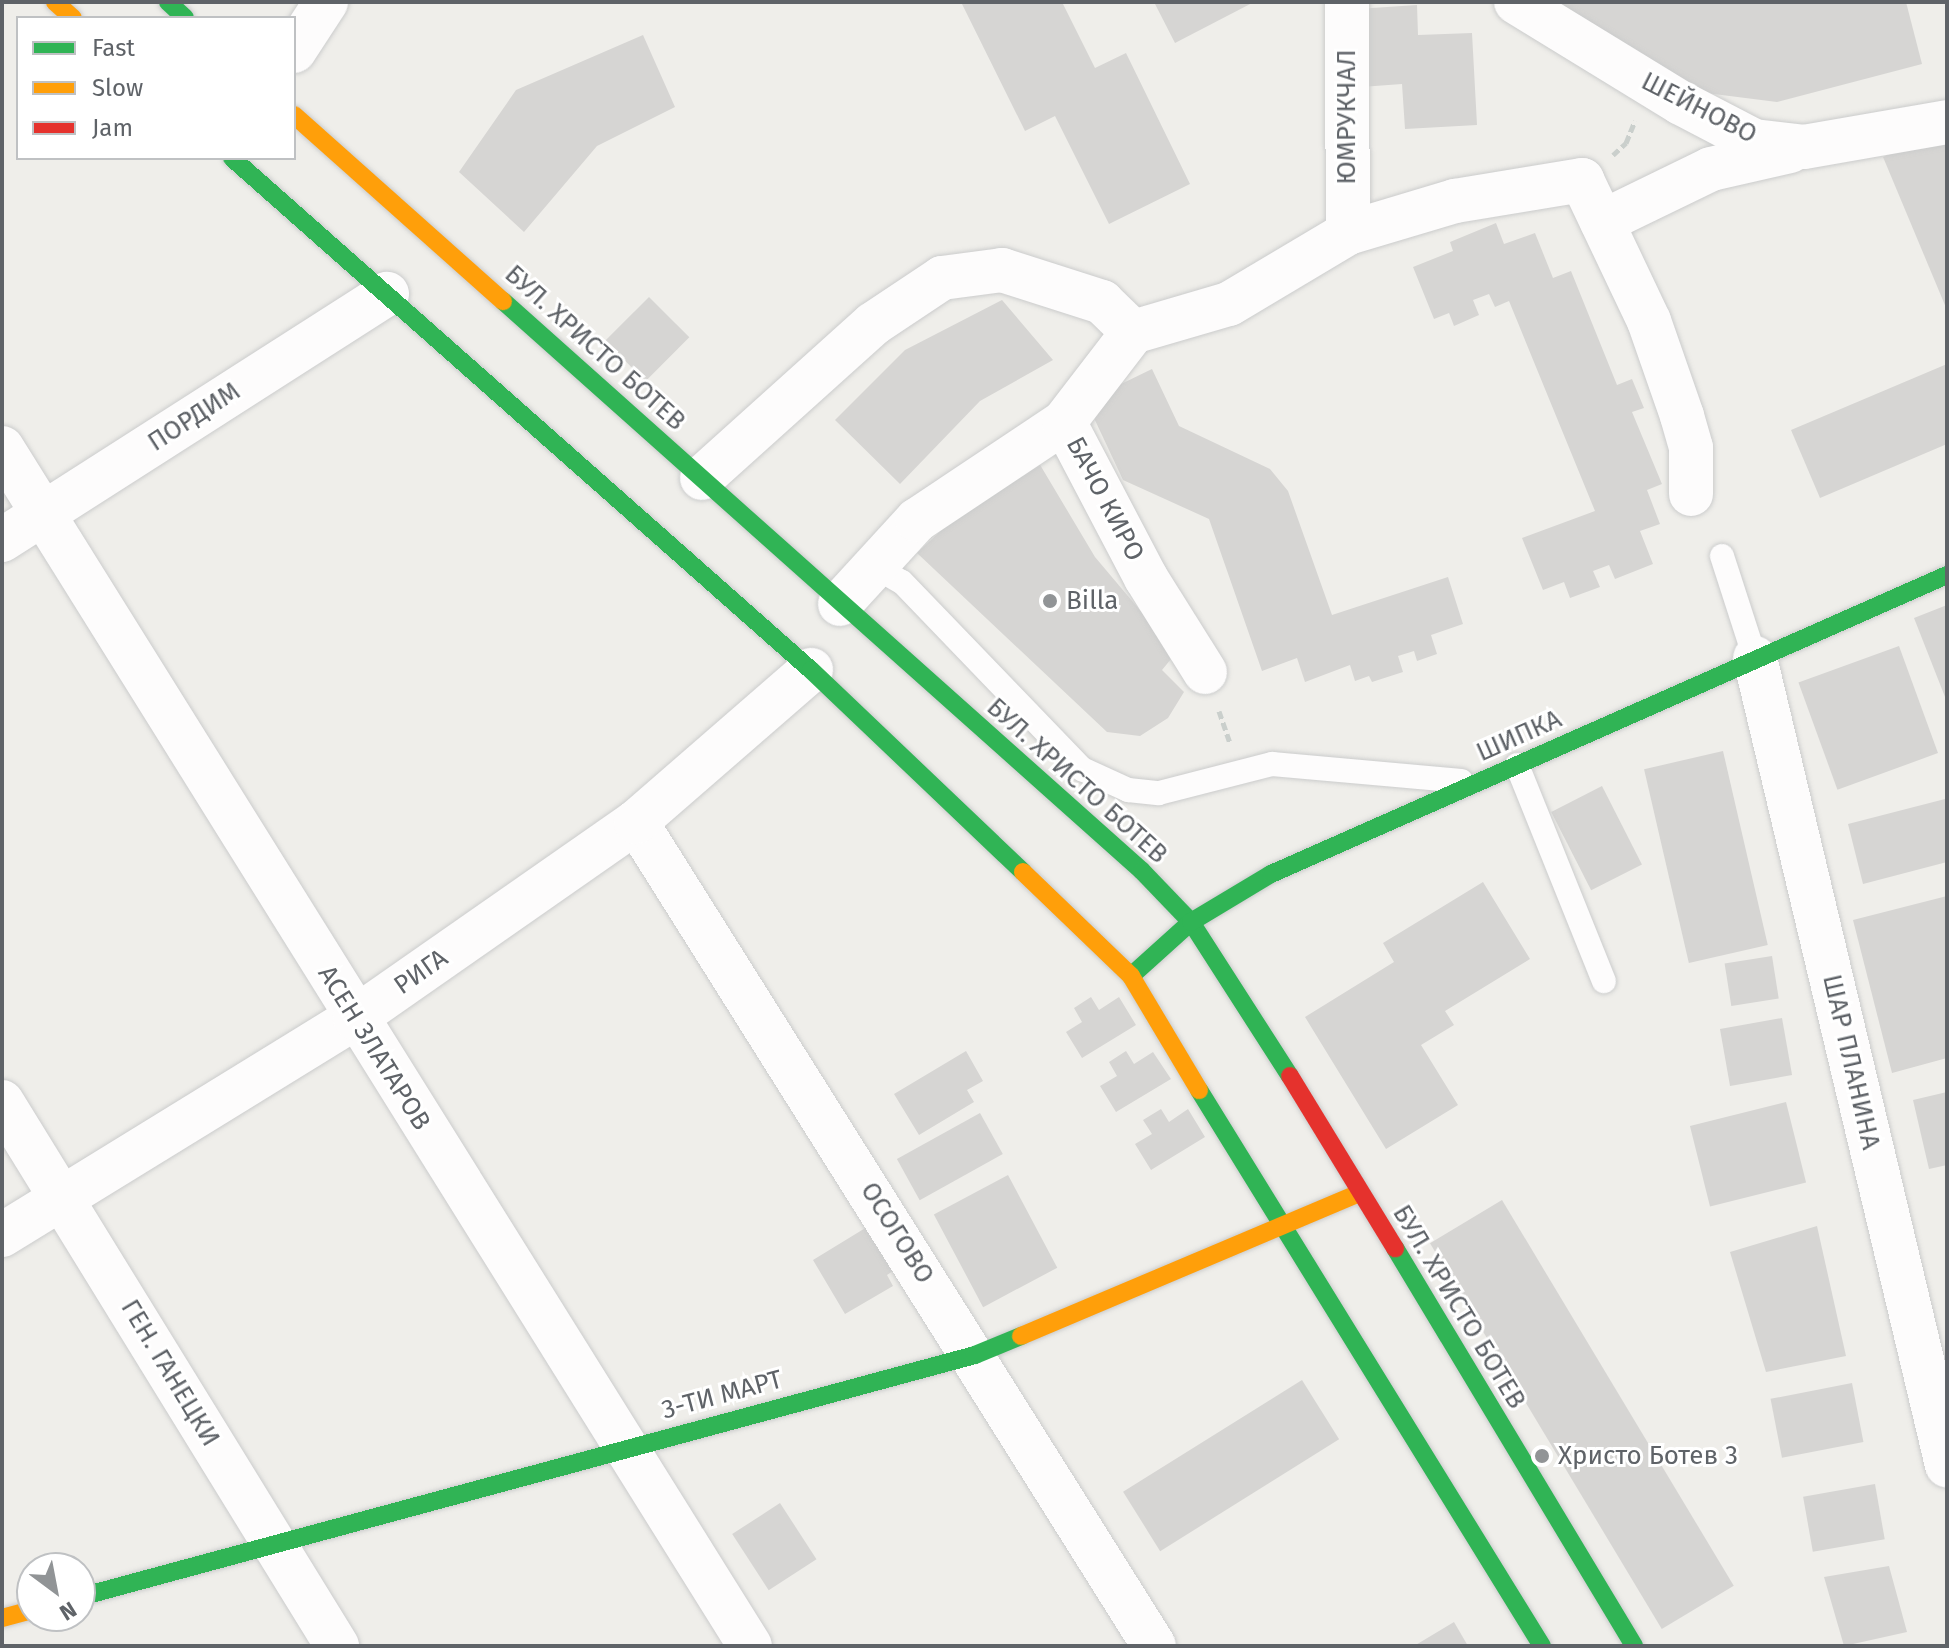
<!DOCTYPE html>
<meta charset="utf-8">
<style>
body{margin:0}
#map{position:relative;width:1949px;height:1648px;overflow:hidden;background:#efeeea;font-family:"Fira Sans",sans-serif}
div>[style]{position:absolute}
.building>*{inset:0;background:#d6d5d3;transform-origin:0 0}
.path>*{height:5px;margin-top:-2.5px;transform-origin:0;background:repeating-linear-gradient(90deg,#cacfcc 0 8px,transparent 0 12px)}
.roads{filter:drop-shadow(0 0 2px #cbcccc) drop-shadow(0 0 2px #cbcccc)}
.lane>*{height:24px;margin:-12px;padding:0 12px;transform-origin:12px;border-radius:12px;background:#fdfcfc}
.street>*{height:44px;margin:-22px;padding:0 22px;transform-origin:22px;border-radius:22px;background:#fdfcfc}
.fast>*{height:18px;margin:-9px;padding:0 9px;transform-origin:9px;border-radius:9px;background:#30b455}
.slow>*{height:18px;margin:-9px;padding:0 9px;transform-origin:9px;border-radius:9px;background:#ff9f0a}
.jam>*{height:18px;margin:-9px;padding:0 9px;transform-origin:9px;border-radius:9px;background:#e5322d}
.dots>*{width:22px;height:22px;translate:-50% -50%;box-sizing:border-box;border:4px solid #fff;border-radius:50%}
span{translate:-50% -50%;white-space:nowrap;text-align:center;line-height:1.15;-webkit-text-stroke:6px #fff;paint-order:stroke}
.street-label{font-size:26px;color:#5f6368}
.poi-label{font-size:26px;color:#5f6368}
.left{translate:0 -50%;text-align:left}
.frame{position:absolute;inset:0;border:4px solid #5f6368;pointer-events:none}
.legend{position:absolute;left:16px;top:16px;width:280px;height:144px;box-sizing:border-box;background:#fff;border:2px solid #bfc1c3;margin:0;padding:10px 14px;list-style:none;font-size:24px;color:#5f6368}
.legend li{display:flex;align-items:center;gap:16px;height:40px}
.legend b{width:40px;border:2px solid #bfc1c3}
.north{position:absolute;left:16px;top:1552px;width:80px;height:80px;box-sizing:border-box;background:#fff;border:2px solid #bfc1c3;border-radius:50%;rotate:148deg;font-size:22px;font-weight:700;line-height:32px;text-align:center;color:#5f6368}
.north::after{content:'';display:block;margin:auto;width:28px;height:36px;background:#919496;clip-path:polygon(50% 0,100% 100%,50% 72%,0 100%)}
</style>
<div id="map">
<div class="building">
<i style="clip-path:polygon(961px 2px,1062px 2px,1095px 68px,1126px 53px,1190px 184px,1109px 224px,1055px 116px,1025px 131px)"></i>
<i style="clip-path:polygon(1154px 2px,1254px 2px,1175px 43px)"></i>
<i style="clip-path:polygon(1539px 2px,1906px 2px,1922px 64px,1777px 102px,1698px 92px)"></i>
<i style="clip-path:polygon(1417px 5px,1418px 35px,1472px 33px,1477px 125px,1405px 129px,1402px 84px,1361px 87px,1357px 9px)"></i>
<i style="clip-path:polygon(643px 35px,675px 107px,597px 146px,524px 232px,459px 172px,516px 90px)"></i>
<i style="clip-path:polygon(1947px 130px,1947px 310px,1883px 157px)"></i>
<i style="clip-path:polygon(1496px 223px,1504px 244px,1535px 233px,1553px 278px,1571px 271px,1617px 385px,1632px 379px,1644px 408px,1632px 412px,1662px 484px,1647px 490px,1660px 524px,1640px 531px,1653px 564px,1615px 579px,1609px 565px,1593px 571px,1600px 587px,1570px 598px,1564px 582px,1543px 590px,1522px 538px,1595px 511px,1509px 301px,1495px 307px,1489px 294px,1473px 300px,1479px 315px,1454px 326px,1449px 313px,1434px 319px,1413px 267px,1453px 251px,1450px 242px)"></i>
<i style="left:649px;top:297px;width:57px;height:62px;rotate:45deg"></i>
<i style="clip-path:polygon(1002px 300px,1053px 360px,980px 401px,900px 484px,835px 420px,905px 350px)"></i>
<i style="clip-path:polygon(1947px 364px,1947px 444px,1820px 498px,1791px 430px)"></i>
<i style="clip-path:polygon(1152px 369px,1179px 426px,1270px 469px,1288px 491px,1332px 615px,1448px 577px,1463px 624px,1431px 635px,1437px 654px,1417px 661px,1414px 651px,1398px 656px,1403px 672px,1372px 682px,1369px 676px,1355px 681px,1350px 665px,1305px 682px,1297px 658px,1262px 671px,1209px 519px,1123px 480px,1086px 401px)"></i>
<i style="clip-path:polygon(1030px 448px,1095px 557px,1176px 653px,1162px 670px,1184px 692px,1168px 718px,1140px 736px,1107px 732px,917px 553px)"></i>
<i style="clip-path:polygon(1947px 605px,1947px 702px,1914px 618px)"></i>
<i style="left:1899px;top:646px;width:114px;height:107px;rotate:70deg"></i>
<i style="left:1723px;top:751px;width:199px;height:81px;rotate:77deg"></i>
<i style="left:1602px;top:786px;width:88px;height:57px;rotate:63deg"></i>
<i style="clip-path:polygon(1945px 799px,1947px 862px,1863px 884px,1848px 824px)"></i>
<i style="clip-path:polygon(1483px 882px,1530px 959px,1445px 1011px,1454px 1025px,1421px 1045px,1458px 1105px,1386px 1149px,1305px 1017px,1394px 962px,1383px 943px)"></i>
<i style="clip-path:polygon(1947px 896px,1947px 1058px,1892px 1073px,1853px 920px)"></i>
<i style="left:1772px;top:956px;width:43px;height:48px;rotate:81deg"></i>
<i style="clip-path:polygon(1091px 997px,1099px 1010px,1119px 997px,1136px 1025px,1082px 1058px,1066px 1032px,1082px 1022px,1074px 1008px)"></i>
<i style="left:1782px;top:1018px;width:58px;height:63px;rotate:80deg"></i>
<i style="clip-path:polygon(966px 1051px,983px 1081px,967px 1090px,974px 1102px,919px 1135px,894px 1094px)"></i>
<i style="clip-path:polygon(1126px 1051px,1134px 1064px,1153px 1052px,1171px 1079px,1116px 1112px,1100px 1086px,1117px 1076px,1109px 1062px)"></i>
<i style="clip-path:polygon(1947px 1092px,1947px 1165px,1929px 1169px,1913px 1100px)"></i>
<i style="left:1786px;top:1102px;width:83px;height:99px;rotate:76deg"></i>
<i style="clip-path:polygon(1161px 1109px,1169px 1122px,1188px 1109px,1205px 1137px,1151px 1170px,1135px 1144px,1152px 1134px,1143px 1120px)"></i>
<i style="left:980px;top:1113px;width:47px;height:95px;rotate:61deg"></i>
<i style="left:1008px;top:1175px;width:105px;height:84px;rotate:62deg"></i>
<i style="left:1502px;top:1200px;width:450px;height:84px;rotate:59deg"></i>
<i style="clip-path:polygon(1817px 1226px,1846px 1356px,1766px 1372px,1730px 1252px)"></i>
<i style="clip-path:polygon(867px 1227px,893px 1271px,887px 1275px,893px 1286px,845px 1314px,813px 1260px)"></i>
<i style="left:1302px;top:1380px;width:70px;height:211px;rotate:58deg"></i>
<i style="left:1852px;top:1383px;width:60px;height:83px;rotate:79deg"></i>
<i style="left:1875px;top:1484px;width:56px;height:73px;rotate:80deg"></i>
<i style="left:780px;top:1503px;width:67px;height:57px;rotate:57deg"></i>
<i style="clip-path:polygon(1889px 1566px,1907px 1632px,1844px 1646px,1824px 1577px)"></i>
<i style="clip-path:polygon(1454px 1622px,1468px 1646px,1414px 1646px)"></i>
</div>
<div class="path">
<i style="left:1613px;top:155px;width:18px;rotate:-43deg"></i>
<i style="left:1626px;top:143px;width:24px;rotate:-68deg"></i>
<i style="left:1219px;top:711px;width:34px;rotate:71deg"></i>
</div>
<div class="roads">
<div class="lane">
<i style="left:1722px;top:556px;width:107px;rotate:72.1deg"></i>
<i style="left:872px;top:565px;width:34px;rotate:30deg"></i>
<i style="left:902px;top:582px;width:260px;rotate:46.1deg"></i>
<i style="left:1082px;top:769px;width:51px;rotate:24.5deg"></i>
<i style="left:1128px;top:790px;width:31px;rotate:6deg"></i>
<i style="left:1159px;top:793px;width:117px;rotate:-14.4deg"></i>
<i style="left:1272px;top:764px;width:190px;rotate:5.1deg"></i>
<i style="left:1517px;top:765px;width:233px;rotate:68.1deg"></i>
</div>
<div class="street">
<i style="left:1347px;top:2px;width:231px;rotate:89.8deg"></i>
<i style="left:1516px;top:2px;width:193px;rotate:31.5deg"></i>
<i style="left:1681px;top:103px;width:82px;rotate:27.5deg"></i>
<i style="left:1754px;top:141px;width:50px;rotate:6.8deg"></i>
<i style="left:1804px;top:147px;width:145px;rotate:-9.9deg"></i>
<i style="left:294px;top:51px;width:59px;rotate:-56.9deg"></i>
<i style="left:1602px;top:222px;width:121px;rotate:-25.9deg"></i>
<i style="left:1711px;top:169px;width:81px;rotate:-12.8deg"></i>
<i style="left:2px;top:448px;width:1412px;rotate:58.02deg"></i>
<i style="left:702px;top:478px;width:230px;rotate:-42deg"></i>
<i style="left:873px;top:324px;width:83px;rotate:-33.7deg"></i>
<i style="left:942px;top:278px;width:61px;rotate:-7.6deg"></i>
<i style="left:1002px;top:270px;width:105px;rotate:17.7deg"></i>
<i style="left:1102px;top:302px;width:43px;rotate:44.1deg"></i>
<i style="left:2px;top:540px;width:457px;rotate:-32.6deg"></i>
<i style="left:840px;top:604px;width:114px;rotate:-47.5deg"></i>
<i style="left:917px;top:520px;width:177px;rotate:-33.7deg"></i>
<i style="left:1755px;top:658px;width:830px;rotate:76.62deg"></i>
<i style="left:1205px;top:672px;width:111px;rotate:-122.1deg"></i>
<i style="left:1146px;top:578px;width:176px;rotate:-117.7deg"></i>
<i style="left:1064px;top:422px;width:113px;rotate:-52.5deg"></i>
<i style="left:1133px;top:332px;width:100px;rotate:-16.3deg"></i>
<i style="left:1229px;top:304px;width:139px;rotate:-30.8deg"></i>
<i style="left:1348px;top:233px;width:112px;rotate:-16.7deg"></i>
<i style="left:1455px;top:201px;width:129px;rotate:-9.4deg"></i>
<i style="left:1582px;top:180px;width:156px;rotate:64.6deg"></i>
<i style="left:1649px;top:321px;width:101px;rotate:70.8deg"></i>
<i style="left:1682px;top:416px;width:33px;rotate:74deg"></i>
<i style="left:1691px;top:448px;width:46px;rotate:90deg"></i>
<i style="left:636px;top:822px;width:973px;rotate:57.84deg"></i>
<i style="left:2px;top:1102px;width:639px;rotate:58.37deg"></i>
<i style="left:2px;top:1235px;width:414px;rotate:-31.6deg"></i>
<i style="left:355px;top:1018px;width:343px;rotate:-34.9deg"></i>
<i style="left:636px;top:822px;width:232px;rotate:-41deg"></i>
</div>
<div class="fast">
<i style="left:168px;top:2px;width:23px;rotate:43deg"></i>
<i style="left:232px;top:158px;width:773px;rotate:41.49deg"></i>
<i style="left:811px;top:670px;width:293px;rotate:43.6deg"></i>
<i style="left:503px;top:301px;width:856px;rotate:41.73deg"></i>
<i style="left:1142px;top:871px;width:71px;rotate:46.1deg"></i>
<i style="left:1191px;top:922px;width:183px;rotate:57.3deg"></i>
<i style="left:1131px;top:976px;width:81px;rotate:-42deg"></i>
<i style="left:1191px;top:922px;width:93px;rotate:-31deg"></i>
<i style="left:1271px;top:874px;width:739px;rotate:-23.86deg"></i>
<i style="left:1199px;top:1090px;width:653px;rotate:58.33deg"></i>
<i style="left:1395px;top:1248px;width:464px;rotate:59deg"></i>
<i style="left:80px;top:1597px;width:927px;rotate:-15.13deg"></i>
<i style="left:975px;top:1355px;width:50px;rotate:-22.4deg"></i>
</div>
<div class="slow">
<i style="left:55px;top:2px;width:24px;rotate:42deg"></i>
<i style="left:294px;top:115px;width:280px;rotate:41.7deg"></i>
<i style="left:1023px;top:872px;width:150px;rotate:43.9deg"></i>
<i style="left:1131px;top:976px;width:133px;rotate:59.2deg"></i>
<i style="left:1021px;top:1336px;width:368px;rotate:-22.9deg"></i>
<i style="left:2px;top:1618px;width:31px;rotate:-15deg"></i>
</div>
<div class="jam">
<i style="left:1290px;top:1076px;width:202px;rotate:58.6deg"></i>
</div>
</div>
<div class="dots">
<i style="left:1050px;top:601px;background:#919496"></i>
<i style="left:1542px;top:1456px;background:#919496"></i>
</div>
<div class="street-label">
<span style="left:1699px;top:108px;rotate:27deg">ШЕЙНОВО</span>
<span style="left:1347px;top:117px;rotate:-90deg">ЮМРУКЧАЛ</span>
<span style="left:595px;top:348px;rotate:42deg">БУЛ. ХРИСТО БОТЕВ</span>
<span style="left:194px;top:417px;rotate:-33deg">ПОРДИМ</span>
<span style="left:1105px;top:499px;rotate:62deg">БАЧО КИРО</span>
<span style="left:1519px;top:736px;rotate:-24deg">ШИПКА</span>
<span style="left:1077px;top:781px;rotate:42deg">БУЛ. ХРИСТО БОТЕВ</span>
<span style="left:421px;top:972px;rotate:-35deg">РИГА</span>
<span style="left:374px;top:1048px;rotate:58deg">АСЕН ЗЛАТАРОВ</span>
<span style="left:1851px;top:1062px;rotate:77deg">ШАР ПЛАНИНА</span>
<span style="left:897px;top:1233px;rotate:58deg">ОСОГОВО</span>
<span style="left:1459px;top:1307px;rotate:59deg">БУЛ. ХРИСТО БОТЕВ</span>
<span style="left:170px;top:1373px;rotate:59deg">ГЕН. ГАНЕЦКИ</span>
<span style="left:722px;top:1395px;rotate:-15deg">3-ТИ МАРТ</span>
</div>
<div class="poi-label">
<span class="left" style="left:1066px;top:601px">Billa</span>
<span class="left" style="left:1558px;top:1456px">Христо Ботев 3</span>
</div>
<div class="frame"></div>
<ul class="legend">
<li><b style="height:10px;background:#30b455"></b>Fast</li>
<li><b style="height:10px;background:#ff9f0a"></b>Slow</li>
<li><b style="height:10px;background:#e5322d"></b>Jam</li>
</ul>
<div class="north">N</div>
</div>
